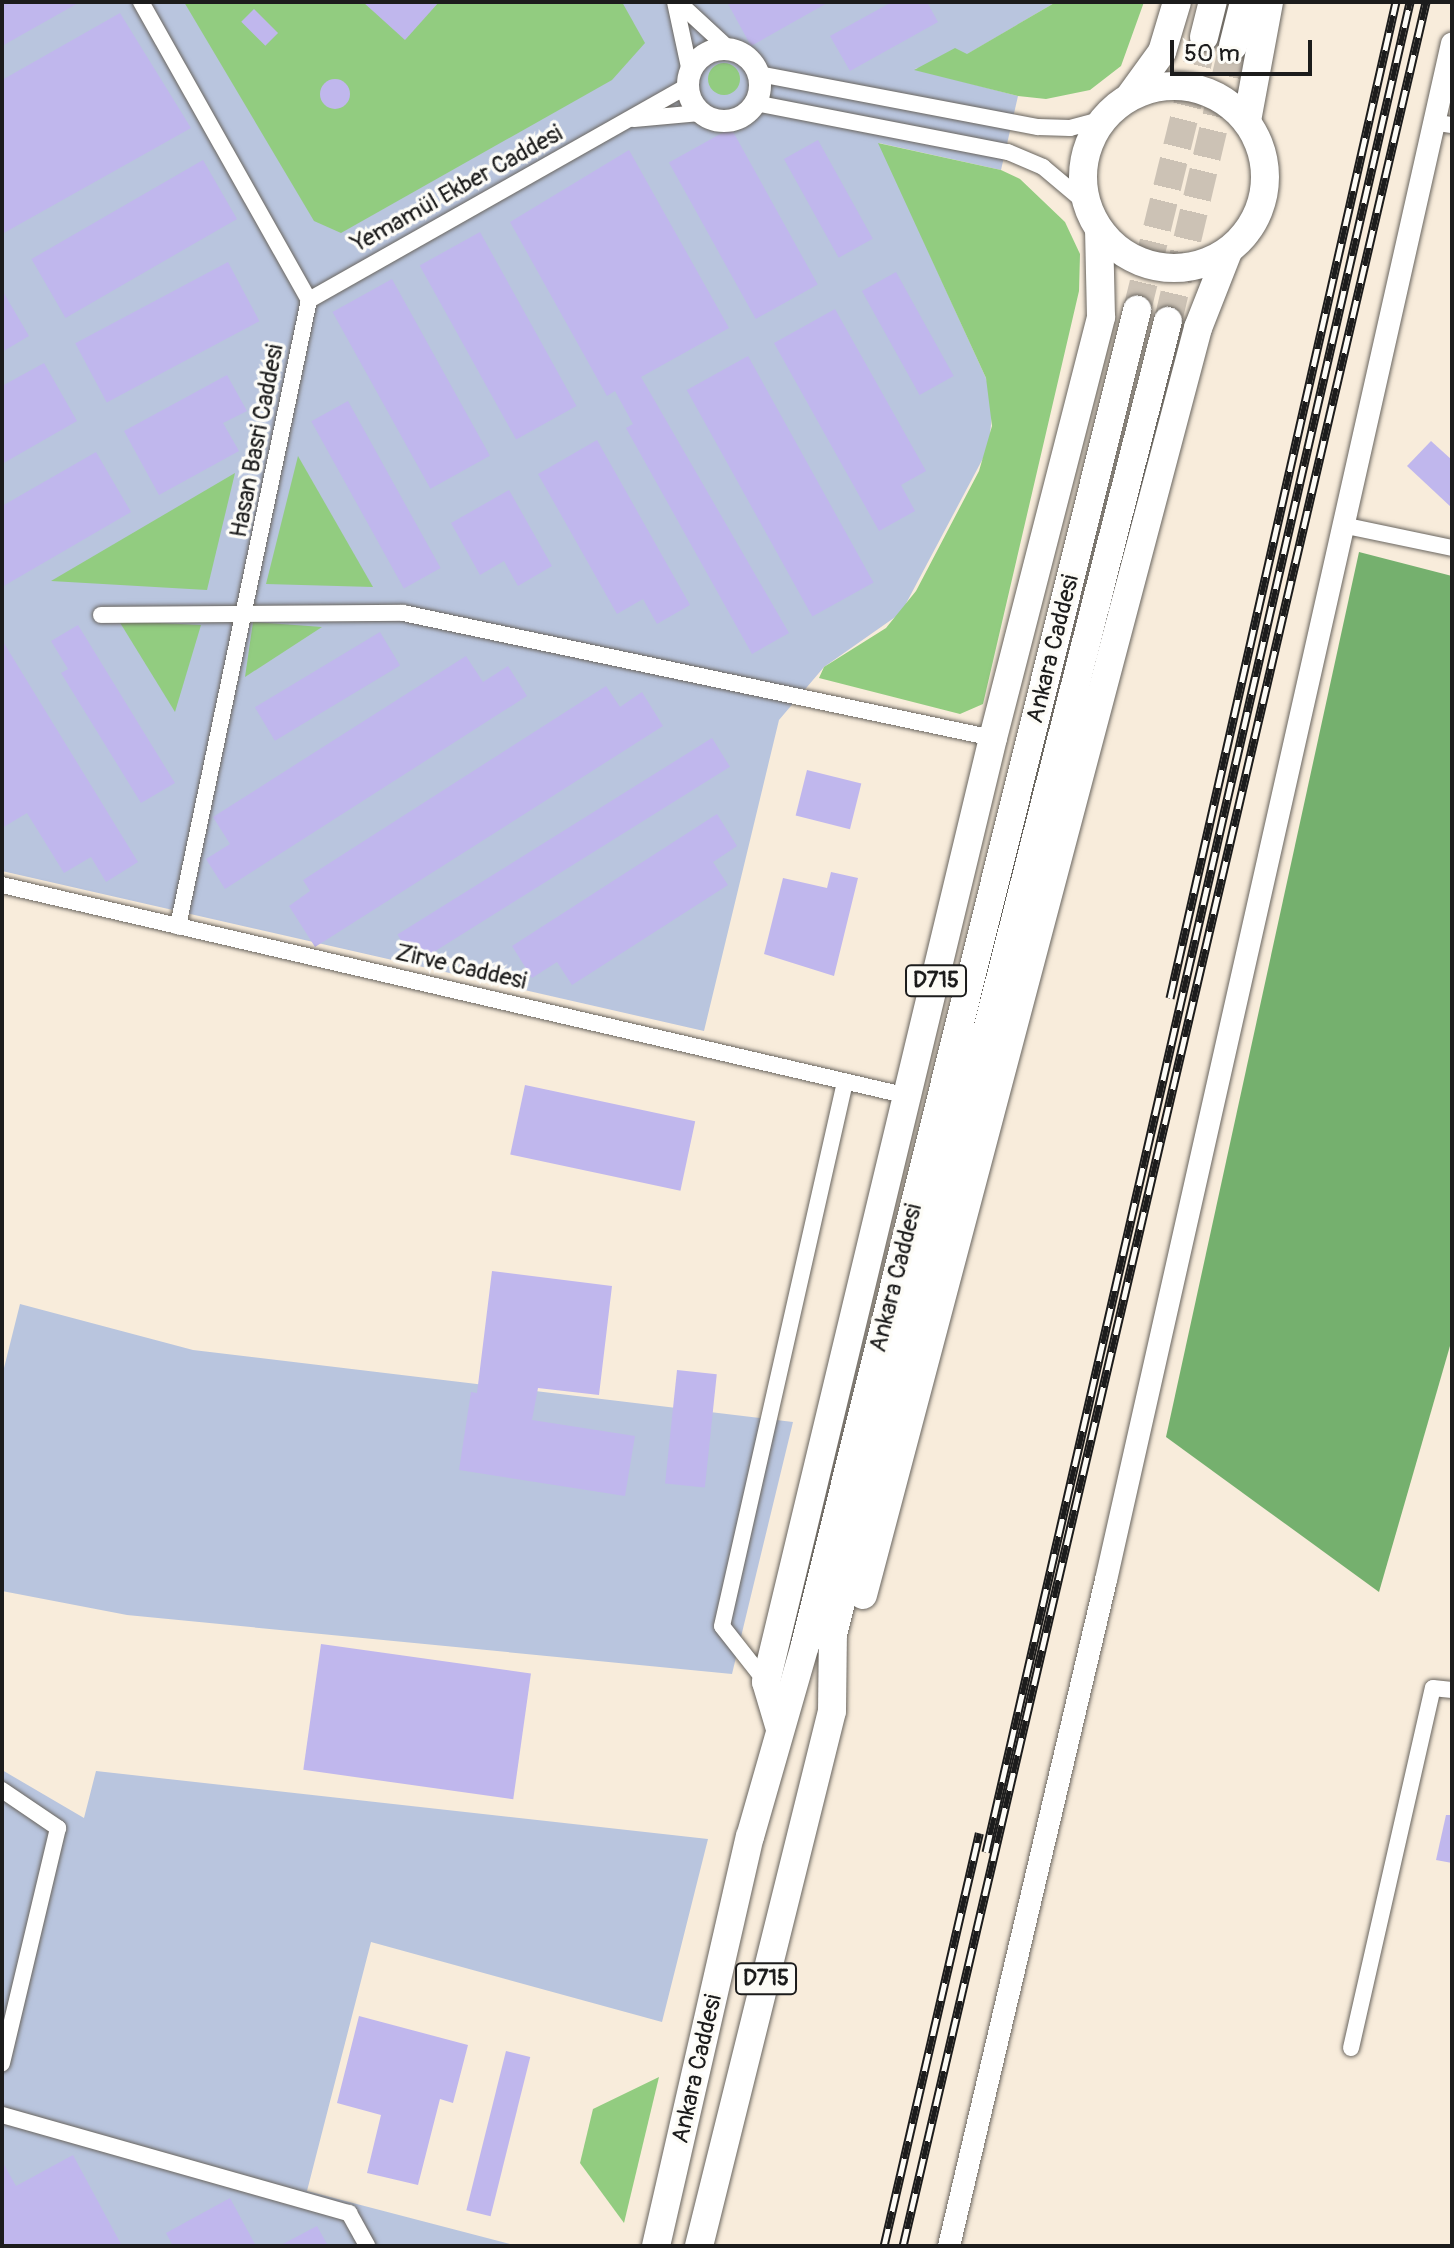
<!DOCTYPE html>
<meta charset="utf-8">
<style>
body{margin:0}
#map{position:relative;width:1454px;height:2248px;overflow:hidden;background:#f8ecdb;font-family:Pangolin,sans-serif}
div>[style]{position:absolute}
.industrial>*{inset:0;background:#b9c5de}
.green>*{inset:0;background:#92cc80}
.round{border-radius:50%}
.forest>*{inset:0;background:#75b06e}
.building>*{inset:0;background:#c0b7ed;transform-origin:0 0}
.highway-tunnel>*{height:28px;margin-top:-14px;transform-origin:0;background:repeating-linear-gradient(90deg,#ccc2b5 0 28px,transparent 0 42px)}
.roads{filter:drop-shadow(0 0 2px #69655f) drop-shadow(0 0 2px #69655f)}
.street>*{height:16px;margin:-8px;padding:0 8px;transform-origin:8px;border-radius:8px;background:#fff}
.secondary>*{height:22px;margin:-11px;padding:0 11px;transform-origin:11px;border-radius:11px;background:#fff}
.secondary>.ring{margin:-11px;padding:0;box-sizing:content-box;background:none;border:22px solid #fff;border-radius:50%}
.highway>*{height:28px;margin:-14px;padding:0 14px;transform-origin:14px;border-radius:14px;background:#fff}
.highway>.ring{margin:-14px;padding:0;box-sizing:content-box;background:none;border:28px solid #fff;border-radius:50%}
.rail>*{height:9px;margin-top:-4.5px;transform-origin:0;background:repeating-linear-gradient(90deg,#fdfcf7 0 18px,#1c1c1c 0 36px);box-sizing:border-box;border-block:2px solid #1c1c1c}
span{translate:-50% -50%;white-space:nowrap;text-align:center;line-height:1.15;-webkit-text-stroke:7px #fdfcf7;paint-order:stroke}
.shield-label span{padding:2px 6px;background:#fdfcf7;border:2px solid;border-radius:6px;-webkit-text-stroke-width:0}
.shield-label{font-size:22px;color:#1c1c1c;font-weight:700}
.street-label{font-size:24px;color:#1c1c1c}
.frame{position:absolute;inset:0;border:4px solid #1c1c1c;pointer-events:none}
.scale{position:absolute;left:1170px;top:40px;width:142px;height:36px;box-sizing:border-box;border:4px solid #1c1c1c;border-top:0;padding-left:10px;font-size:24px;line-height:28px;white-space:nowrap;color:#1c1c1c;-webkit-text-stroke:6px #fdfcf7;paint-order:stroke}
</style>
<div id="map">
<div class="industrial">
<i style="clip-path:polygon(2px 2px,1056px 2px,966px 55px,915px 69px,1018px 96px,1001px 170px,879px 143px,986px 378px,993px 402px,989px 447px,901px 613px,824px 667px,779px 720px,704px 1031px,2px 871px)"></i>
<i style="clip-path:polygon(20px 1304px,193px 1350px,793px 1422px,732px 1674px,127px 1615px,2px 1591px,2px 1376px)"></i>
<i style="clip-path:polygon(2px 1770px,84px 1818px,96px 1771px,708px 1839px,662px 2022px,371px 1942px,307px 2191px,518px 2246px,2px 2246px)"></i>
</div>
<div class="green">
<i style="clip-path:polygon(184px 2px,622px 2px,645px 43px,612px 80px,341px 233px,314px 221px)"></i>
<i style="clip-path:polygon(1056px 2px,1144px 2px,1121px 66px,1090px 90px,1046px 99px,1018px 96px,914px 70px,955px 48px,967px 54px)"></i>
<i class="round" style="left:708px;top:63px;width:32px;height:32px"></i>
<i style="clip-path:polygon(878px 143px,1001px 170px,1020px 179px,1065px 222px,1080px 254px,1079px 291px,983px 704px,960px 714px,819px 678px,824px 667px,886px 628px,916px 591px,979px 471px,992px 426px,986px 378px)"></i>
<i style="clip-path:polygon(298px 456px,373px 587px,266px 584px)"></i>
<i style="clip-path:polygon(235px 473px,207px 590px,51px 581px)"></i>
<i style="clip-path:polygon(119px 621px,201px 625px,175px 712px)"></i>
<i style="clip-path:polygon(253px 622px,322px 627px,245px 677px)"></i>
<i style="clip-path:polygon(659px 2077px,624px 2223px,580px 2163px,593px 2109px)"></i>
</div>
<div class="forest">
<i style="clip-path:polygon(1359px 552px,1452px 576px,1452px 1339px,1379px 1592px,1166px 1437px)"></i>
</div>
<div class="building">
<i style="clip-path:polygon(2px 2px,80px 2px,2px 46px)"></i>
<i style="clip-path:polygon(363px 2px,439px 2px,405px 40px)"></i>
<i style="clip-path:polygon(727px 2px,829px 2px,751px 46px)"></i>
<i style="clip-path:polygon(892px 2px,927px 2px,938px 22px,850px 71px,830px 36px)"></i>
<i style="left:254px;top:9px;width:34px;height:18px;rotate:45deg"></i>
<i style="clip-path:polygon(120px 13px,191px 128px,2px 234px,2px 80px)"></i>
<i class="round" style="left:320px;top:79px;width:30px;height:30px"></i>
<i style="left:731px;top:128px;width:179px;height:71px;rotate:61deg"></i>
<i style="left:818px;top:140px;width:113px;height:39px;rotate:61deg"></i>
<i style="clip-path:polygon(629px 150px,729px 328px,641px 377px,789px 633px,752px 654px,626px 428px,633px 424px,615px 391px,607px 396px,510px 222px)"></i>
<i style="left:203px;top:160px;width:68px;height:198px;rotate:60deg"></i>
<i style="left:480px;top:232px;width:199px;height:69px;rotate:61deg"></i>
<i style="left:228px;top:262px;width:67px;height:173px;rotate:62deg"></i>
<i style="left:896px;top:272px;width:119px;height:39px;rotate:61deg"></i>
<i style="left:392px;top:279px;width:202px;height:68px;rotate:61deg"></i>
<i style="clip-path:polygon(2px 290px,29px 336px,2px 352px)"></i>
<i style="clip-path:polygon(835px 309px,926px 471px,901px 485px,915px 511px,879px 531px,774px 343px)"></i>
<i style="left:748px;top:356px;width:259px;height:70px;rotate:61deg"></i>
<i style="clip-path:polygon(44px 363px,77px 421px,2px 464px,2px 386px)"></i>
<i style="clip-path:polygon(227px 375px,247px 411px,223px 423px,239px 451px,159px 495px,124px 431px)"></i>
<i style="left:348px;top:401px;width:191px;height:42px;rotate:61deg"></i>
<i style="clip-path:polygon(597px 440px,690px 605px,657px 624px,643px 599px,617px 614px,538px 474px)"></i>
<i style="clip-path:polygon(1431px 441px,1452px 460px,1452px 508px,1407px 466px)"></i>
<i style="clip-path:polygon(96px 452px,131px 512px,2px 587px,2px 506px)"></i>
<i style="clip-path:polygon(509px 490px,552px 566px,518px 586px,504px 561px,480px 575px,451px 523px)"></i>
<i style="clip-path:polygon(78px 625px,175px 783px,141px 803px,61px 673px,68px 669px,51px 641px)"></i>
<i style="left:380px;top:632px;width:39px;height:146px;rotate:59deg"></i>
<i style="clip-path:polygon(2px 640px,138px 862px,106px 882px,91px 857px,64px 873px,27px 813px,2px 828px)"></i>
<i style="clip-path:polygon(466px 656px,483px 682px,508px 666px,527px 696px,225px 889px,206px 859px,230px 844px,213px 817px)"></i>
<i style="clip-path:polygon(606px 686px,620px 707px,642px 692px,663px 726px,315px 947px,289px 906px,310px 891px,303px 880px)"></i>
<i style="left:712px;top:738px;width:34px;height:371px;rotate:58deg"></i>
<i style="left:807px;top:770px;width:56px;height:47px;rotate:14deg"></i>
<i style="clip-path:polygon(717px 814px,737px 846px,713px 862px,728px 885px,572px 985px,557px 962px,532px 978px,512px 946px)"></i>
<i style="clip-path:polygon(831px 872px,858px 878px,834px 976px,764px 954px,783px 878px,827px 888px)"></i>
<i style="left:525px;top:1085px;width:174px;height:71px;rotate:12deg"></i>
<i style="clip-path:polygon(492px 1271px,612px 1286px,599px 1395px,538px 1388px,532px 1420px,635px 1436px,625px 1496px,459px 1470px,471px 1392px,477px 1393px)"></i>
<i style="left:677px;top:1370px;width:40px;height:114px;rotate:6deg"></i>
<i style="left:321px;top:1644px;width:212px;height:127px;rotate:8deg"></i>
<i style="clip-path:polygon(1446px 1815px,1452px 1815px,1452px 1863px,1436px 1860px)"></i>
<i style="clip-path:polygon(359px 2016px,468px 2045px,453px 2103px,440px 2099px,418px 2185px,367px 2173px,381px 2115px,337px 2103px)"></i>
<i style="left:506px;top:2051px;width:25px;height:164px;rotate:14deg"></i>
<i style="clip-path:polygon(73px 2155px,122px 2246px,2px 2246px,2px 2161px,16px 2186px)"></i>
<i style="clip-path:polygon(230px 2198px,256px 2246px,173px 2246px,166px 2233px)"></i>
<i style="clip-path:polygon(317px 2226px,328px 2246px,279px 2246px)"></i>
</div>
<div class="highway-tunnel">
<i style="left:1137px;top:310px;width:281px;rotate:-76.2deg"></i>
<i style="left:1168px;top:321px;width:283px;rotate:-76.7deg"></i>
</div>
<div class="roads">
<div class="street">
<i style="left:141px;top:2px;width:342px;rotate:60.6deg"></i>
<i style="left:309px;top:300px;width:640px;rotate:101.82deg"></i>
<i style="left:675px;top:2px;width:72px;rotate:77.9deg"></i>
<i style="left:678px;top:2px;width:68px;rotate:42.6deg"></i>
<i style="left:759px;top:74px;width:284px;rotate:10.8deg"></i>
<i style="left:1038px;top:127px;width:32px;rotate:2deg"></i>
<i style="left:1070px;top:128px;width:35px;rotate:-15deg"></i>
<i style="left:755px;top:103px;width:258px;rotate:11deg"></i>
<i style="left:1008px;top:152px;width:38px;rotate:23deg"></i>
<i style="left:1043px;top:167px;width:57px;rotate:40.1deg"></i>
<i style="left:634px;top:119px;width:66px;rotate:-5.2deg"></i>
<i style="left:1432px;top:122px;width:20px;rotate:9deg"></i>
<i style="left:309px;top:300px;width:434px;rotate:-29.5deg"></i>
<i style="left:1342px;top:525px;width:112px;rotate:11.8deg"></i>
<i style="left:101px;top:615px;width:302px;rotate:-0.4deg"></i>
<i style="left:403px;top:613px;width:603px;rotate:11.96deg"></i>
<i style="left:2px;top:885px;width:930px;rotate:13.11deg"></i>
<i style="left:766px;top:1682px;width:71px;rotate:-128.2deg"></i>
<i style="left:722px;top:1626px;width:558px;rotate:-77.26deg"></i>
<i style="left:2px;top:1790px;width:68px;rotate:34.2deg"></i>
<i style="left:58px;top:1828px;width:242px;rotate:103.4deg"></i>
<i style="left:1351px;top:2048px;width:369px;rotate:-77.2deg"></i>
<i style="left:1433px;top:1688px;width:19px;rotate:6deg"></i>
<i style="left:2px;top:2115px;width:361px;rotate:15.8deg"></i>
<i style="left:349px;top:2213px;width:38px;rotate:61deg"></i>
</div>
<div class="secondary">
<i class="ring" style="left:688px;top:49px;width:50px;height:50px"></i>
<i style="left:949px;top:2246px;width:684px;rotate:-76.74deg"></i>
<i style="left:1106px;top:1580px;width:1575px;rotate:-77.31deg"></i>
</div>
<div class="highway">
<i style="left:1204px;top:37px;width:36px;rotate:-76deg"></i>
<i style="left:1233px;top:46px;width:45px;rotate:-76deg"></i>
<i class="ring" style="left:1083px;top:86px;width:154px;height:154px"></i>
<i style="left:1130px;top:96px;width:54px;rotate:-54deg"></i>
<i style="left:1162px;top:52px;width:52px;rotate:-73.3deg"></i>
<i style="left:1247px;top:121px;width:121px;rotate:-79.5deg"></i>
<i style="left:863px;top:1595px;width:1311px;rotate:-75.19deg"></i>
<i style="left:1198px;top:328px;width:82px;rotate:-68.5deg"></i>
<i style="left:780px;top:1729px;width:49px;rotate:-106.6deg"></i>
<i style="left:766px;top:1682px;width:971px;rotate:-76.48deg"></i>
<i style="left:993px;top:738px;width:435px;rotate:-75.6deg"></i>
<i style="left:1101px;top:317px;width:86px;rotate:-91.3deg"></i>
<i style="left:656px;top:2246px;width:420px;rotate:-77.1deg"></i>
<i style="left:750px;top:1837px;width:200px;rotate:-74deg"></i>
<i style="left:805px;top:1645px;width:1376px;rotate:-76.03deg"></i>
<i style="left:699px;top:2246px;width:551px;rotate:-76.04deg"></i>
<i style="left:832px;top:1711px;width:77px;rotate:-89.3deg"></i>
<i style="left:833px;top:1634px;width:1355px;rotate:-75.69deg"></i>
</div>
</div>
<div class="rail">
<i style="left:1170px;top:998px;width:1021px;rotate:-77.22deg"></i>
<i style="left:986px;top:1852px;width:1898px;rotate:-77.09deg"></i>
<i style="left:884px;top:2246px;width:424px;rotate:-77deg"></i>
<i style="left:903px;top:2246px;width:2304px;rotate:-76.88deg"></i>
</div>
<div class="shield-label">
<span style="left:936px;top:981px">D715</span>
<span style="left:766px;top:1979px">D715</span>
</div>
<div class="street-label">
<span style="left:457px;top:189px;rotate:-29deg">Yemamül Ekber Caddesi</span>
<span style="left:257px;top:441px;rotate:-79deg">Hasan Basri Caddesi</span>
<span style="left:1053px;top:649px;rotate:-76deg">Ankara Caddesi</span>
<span style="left:461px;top:967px;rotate:13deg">Zirve Caddesi</span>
<span style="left:896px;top:1278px;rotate:-76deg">Ankara Caddesi</span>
<span style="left:697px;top:2069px;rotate:-77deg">Ankara Caddesi</span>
</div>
<div class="frame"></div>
<div class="scale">50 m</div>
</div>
